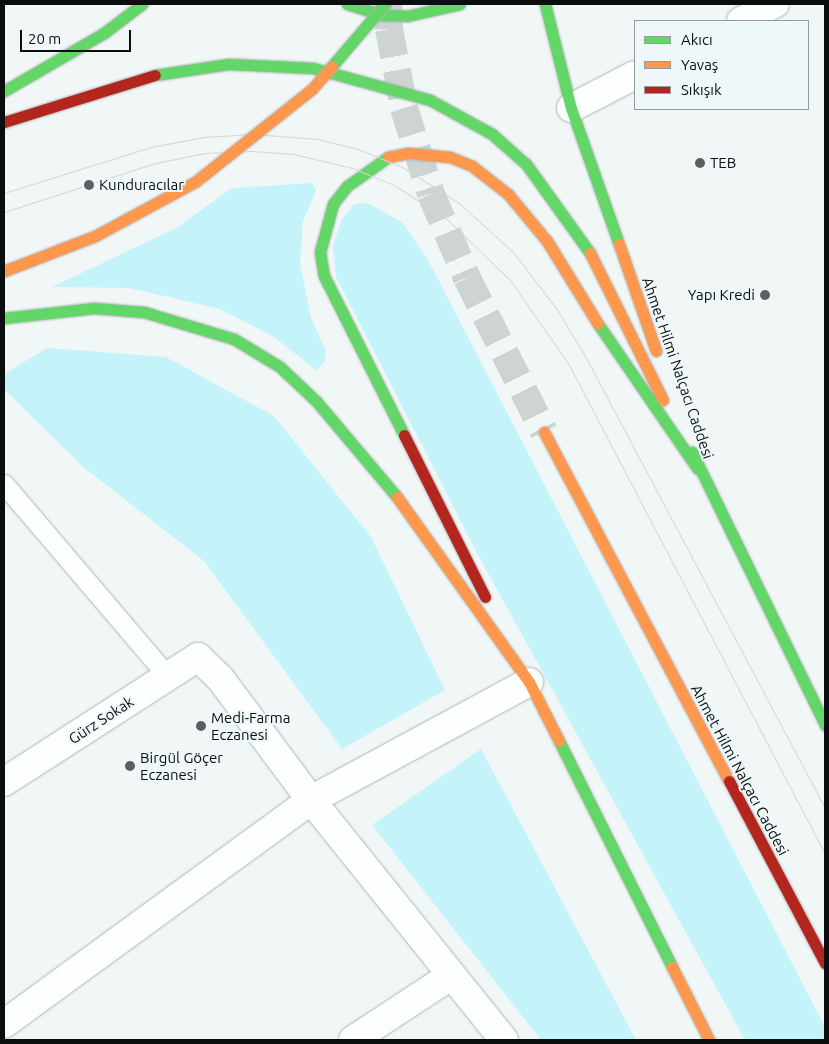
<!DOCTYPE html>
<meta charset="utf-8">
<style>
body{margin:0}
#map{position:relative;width:829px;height:1044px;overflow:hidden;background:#f1f6f6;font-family:Ubuntu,sans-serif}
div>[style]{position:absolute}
.green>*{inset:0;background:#c4f4f9}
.primary-tunnel>*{height:28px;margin-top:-14px;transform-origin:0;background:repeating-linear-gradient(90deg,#ced3d3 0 28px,transparent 0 42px)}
.roads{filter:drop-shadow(0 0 1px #b0b4b4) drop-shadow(0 0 1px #b0b4b4)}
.lane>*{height:19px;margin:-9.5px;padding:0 9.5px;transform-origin:9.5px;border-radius:9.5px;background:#fdfefe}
.street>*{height:28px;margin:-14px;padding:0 14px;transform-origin:14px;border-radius:14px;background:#fdfefe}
.fast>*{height:11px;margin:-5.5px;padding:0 5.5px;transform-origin:5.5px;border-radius:5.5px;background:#63d668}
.slow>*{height:11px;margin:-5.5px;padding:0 5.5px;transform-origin:5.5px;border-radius:5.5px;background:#ff974d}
.jam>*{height:11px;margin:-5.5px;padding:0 5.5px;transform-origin:5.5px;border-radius:5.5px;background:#b3261e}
.tram>*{height:1px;margin:-0.5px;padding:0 0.5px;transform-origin:0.5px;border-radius:0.5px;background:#d5d6d6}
.bridges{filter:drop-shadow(0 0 1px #b0b4b4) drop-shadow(0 0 1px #b0b4b4)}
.fast-bridge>*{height:11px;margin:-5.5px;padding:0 5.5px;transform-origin:5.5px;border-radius:5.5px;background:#63d668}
.slow-bridge>*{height:11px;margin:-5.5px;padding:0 5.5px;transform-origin:5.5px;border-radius:5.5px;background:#ff974d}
.dots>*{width:14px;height:14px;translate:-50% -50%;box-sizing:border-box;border:2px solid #eef8f9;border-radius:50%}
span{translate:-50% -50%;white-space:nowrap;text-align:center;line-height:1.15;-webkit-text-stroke:4px #eef8f9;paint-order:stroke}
.poi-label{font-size:15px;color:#0b0e0e}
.left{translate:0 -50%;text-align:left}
.right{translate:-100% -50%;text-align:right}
.street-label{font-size:15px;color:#0b0e0e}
.frame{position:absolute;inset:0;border:5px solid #0b0e0e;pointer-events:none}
.legend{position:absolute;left:634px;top:20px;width:175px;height:90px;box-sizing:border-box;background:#eef8f9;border:1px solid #939a9b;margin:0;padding:6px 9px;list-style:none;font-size:15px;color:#0b0e0e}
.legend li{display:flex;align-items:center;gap:10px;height:25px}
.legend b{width:25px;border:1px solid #939a9b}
.scale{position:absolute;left:20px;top:30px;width:111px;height:22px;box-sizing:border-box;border:2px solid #0b0e0e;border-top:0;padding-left:6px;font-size:15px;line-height:18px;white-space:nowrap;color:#0b0e0e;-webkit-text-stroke:4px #eef8f9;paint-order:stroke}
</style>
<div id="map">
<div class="green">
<i style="clip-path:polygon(313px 183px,316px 191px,303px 221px,300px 263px,311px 318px,326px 351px,325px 361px,316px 370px,274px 337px,220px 309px,129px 288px,52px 287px,176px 228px,232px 188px)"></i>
<i style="clip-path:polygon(367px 203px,402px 222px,427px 258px,825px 1027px,825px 1040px,745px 1040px,477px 553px,336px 277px,333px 246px,341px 221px,354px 204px)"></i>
<i style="clip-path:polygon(47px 348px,166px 357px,274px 416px,371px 537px,445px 690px,342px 749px,204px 561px,82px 466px,4px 389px,4px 374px)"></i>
<i style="clip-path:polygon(481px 749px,636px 1040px,541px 1040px,372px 825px)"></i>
</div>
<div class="primary-tunnel">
<i style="left:388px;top:4px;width:25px;rotate:88deg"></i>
<i style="left:389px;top:29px;width:80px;rotate:79.2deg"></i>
<i style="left:404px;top:108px;width:90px;rotate:72.6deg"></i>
<i style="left:431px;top:194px;width:91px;rotate:66.8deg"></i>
<i style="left:467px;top:278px;width:172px;rotate:63.4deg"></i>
</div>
<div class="roads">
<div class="lane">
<i style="left:4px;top:484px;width:253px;rotate:49.6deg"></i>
</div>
<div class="street">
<i style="left:741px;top:21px;width:38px;rotate:-27deg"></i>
<i style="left:571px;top:108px;width:72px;rotate:-27.3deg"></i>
<i style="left:4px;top:782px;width:231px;rotate:-32.8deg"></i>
<i style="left:198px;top:657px;width:30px;rotate:44deg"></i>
<i style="left:220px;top:678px;width:152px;rotate:53.3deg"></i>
<i style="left:311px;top:800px;width:308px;rotate:51.2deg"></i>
<i style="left:4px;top:1024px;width:380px;rotate:-36.1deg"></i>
<i style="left:311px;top:800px;width:248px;rotate:-28.4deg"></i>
<i style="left:353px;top:1040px;width:118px;rotate:-33.3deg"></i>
</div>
<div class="fast">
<i style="left:347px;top:4px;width:39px;rotate:17deg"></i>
<i style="left:384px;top:15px;width:23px;rotate:2deg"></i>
<i style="left:407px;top:16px;width:54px;rotate:-12.8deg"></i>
<i style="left:545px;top:4px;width:107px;rotate:76deg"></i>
<i style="left:571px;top:108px;width:144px;rotate:70.6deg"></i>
<i style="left:155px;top:75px;width:75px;rotate:-8.5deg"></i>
<i style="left:229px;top:64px;width:84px;rotate:2.7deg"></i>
<i style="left:313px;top:68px;width:121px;rotate:15.3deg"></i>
<i style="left:430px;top:100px;width:71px;rotate:28.7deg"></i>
<i style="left:492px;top:134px;width:45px;rotate:41.4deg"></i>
<i style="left:526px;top:164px;width:110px;rotate:54.3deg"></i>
<i style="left:4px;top:91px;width:116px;rotate:-30.1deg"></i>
<i style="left:104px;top:33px;width:48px;rotate:-37.3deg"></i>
<i style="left:388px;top:157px;width:50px;rotate:144.7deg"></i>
<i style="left:347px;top:186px;width:23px;rotate:128deg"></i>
<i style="left:333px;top:204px;width:50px;rotate:105.2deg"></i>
<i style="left:320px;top:252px;width:24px;rotate:81deg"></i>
<i style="left:324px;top:276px;width:178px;rotate:63.3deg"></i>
<i style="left:4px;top:318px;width:91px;rotate:-6.3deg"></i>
<i style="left:94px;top:308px;width:50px;rotate:4.6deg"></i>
<i style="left:144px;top:312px;width:94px;rotate:16.7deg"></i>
<i style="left:234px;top:339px;width:54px;rotate:31.3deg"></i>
<i style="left:280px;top:367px;width:51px;rotate:43.4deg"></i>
<i style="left:317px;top:402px;width:124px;rotate:49.9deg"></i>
<i style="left:598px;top:324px;width:175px;rotate:55.5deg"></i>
<i style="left:692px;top:452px;width:304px;rotate:64deg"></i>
<i style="left:559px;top:741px;width:253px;rotate:63.4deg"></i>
</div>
<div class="slow">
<i style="left:388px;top:157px;width:20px;rotate:-11deg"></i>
<i style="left:408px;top:153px;width:42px;rotate:5.4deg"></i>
<i style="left:450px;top:157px;width:24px;rotate:22deg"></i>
<i style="left:472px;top:166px;width:46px;rotate:37.9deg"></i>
<i style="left:508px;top:194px;width:61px;rotate:50.3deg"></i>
<i style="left:547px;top:241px;width:97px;rotate:58.4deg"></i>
<i style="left:619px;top:244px;width:113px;rotate:70.9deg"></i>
<i style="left:590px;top:253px;width:164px;rotate:63.6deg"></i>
<i style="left:544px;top:432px;width:395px;rotate:62.1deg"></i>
<i style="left:397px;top:497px;width:227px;rotate:54.5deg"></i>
<i style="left:529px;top:682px;width:66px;rotate:63deg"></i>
<i style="left:672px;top:967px;width:82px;rotate:63.1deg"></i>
</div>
<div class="jam">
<i style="left:4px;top:122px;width:158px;rotate:-17.3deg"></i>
<i style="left:404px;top:435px;width:181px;rotate:63.4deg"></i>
<i style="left:729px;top:781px;width:206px;rotate:62.2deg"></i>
</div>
</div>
<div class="tram">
<i style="left:4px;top:193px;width:154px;rotate:-17.4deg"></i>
<i style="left:151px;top:147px;width:54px;rotate:-10.7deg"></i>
<i style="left:204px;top:137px;width:49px;rotate:-3.5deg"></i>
<i style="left:253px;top:134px;width:64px;rotate:4.5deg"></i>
<i style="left:317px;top:139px;width:42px;rotate:13.7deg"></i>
<i style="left:358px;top:149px;width:50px;rotate:22.4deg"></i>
<i style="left:404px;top:168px;width:67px;rotate:32.7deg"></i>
<i style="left:460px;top:204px;width:72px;rotate:42.2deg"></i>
<i style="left:513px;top:252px;width:71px;rotate:52.5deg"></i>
<i style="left:556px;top:308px;width:54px;rotate:58.7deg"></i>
<i style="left:584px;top:354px;width:514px;rotate:62.04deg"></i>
<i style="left:4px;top:212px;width:160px;rotate:-17.9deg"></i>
<i style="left:156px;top:163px;width:50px;rotate:-11.5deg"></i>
<i style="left:205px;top:153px;width:47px;rotate:-2.4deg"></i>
<i style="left:252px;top:151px;width:42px;rotate:4.1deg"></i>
<i style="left:294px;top:154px;width:60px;rotate:13.6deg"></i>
<i style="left:352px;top:168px;width:45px;rotate:22deg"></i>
<i style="left:394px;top:185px;width:64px;rotate:32.9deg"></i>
<i style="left:448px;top:220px;width:86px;rotate:44.1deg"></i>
<i style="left:510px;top:280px;width:101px;rotate:55.1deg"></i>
<i style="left:568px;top:363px;width:554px;rotate:62.37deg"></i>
</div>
<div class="bridges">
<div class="fast-bridge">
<i style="left:332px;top:66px;width:82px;rotate:-49.5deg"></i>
</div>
<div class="slow-bridge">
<i style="left:4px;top:271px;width:97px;rotate:-21deg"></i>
<i style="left:95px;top:236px;width:114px;rotate:-28.4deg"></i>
<i style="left:195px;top:182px;width:149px;rotate:-38.5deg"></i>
<i style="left:312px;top:89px;width:30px;rotate:-49deg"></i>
</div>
</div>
<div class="dots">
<i style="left:700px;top:163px;background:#5c5f5f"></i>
<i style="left:89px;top:185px;background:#5c5f5f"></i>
<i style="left:765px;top:295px;background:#5c5f5f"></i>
<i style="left:201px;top:726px;background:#5c5f5f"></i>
<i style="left:130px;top:766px;background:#5c5f5f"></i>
</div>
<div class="poi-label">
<span class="left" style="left:710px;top:163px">TEB</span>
<span class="left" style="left:99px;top:185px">Kunduracılar</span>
<span class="right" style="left:755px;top:295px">Yapı Kredi</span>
<span class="left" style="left:211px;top:726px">Medi-Farma<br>Eczanesi</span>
<span class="left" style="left:140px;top:766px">Birgül Göçer<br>Eczanesi</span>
</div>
<div class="street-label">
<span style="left:678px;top:368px;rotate:71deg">Ahmet Hilmi Nalçacı Caddesi</span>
<span style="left:101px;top:720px;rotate:-33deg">Gürz Sokak</span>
<span style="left:740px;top:770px;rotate:62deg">Ahmet Hilmi Nalçacı Caddesi</span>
</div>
<div class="frame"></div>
<ul class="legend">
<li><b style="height:6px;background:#63d668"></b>Akıcı</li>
<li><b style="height:6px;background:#ff974d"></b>Yavaş</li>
<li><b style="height:6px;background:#b3261e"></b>Sıkışık</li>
</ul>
<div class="scale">20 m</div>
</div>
